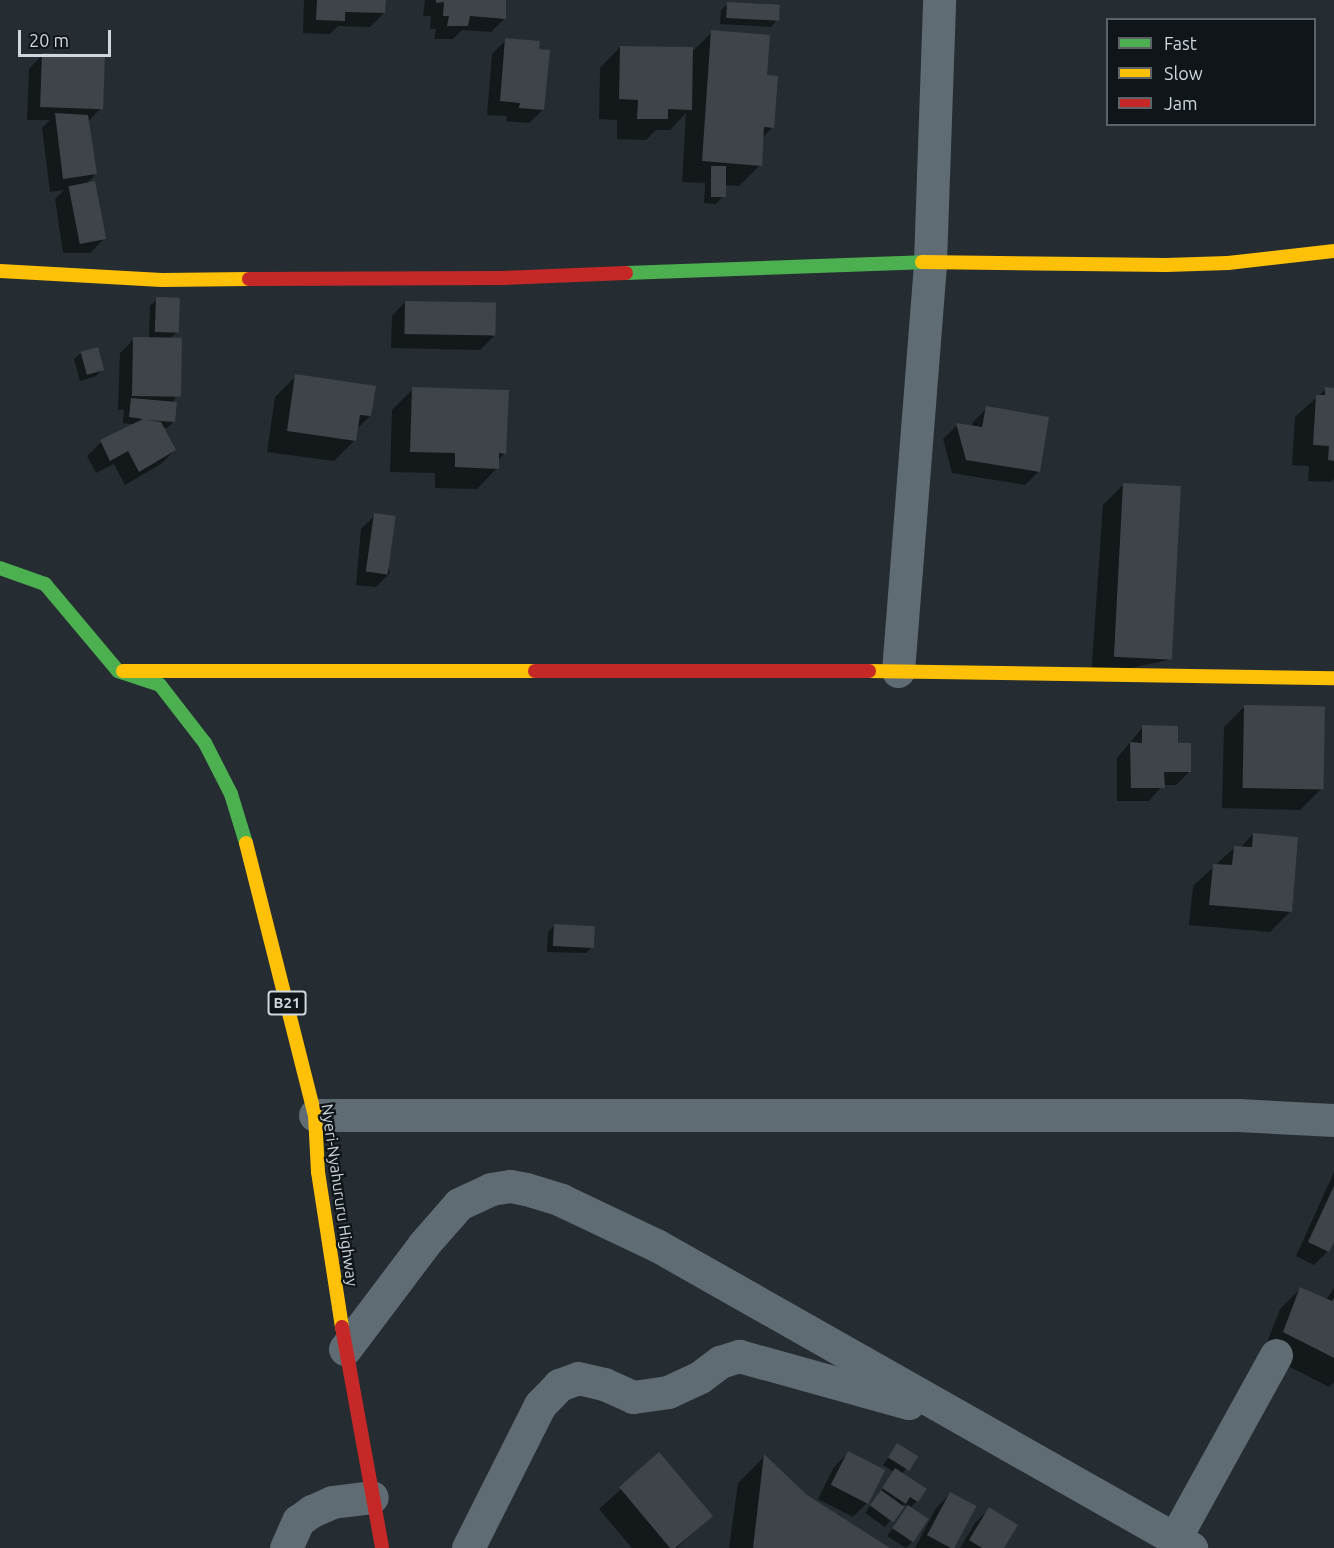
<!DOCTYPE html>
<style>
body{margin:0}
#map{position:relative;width:1334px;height:1548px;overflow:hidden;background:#252d32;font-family:Ubuntu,sans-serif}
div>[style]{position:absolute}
.shadow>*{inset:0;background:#0007}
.building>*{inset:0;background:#3e4449;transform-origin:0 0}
.street>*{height:33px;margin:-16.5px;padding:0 16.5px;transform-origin:16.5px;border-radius:16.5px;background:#606c73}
.fast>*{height:14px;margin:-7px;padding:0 7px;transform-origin:7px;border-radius:7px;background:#4caf50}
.slow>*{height:14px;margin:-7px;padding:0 7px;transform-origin:7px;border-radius:7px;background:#ffc107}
.jam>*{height:14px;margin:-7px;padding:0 7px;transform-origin:7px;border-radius:7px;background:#c62828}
span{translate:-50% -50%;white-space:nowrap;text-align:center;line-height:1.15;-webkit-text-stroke:4.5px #0f1519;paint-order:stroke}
.shield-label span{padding:2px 4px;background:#0f1519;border:2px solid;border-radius:4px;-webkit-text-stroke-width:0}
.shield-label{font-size:15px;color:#cfd8de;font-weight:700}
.street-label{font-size:16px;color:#cfd8de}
.legend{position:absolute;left:1106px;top:18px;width:210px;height:108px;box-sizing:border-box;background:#0f1519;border:2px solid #5c6368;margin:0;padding:8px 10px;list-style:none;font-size:18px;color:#cfd8de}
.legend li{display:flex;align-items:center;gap:12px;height:30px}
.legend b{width:30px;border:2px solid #5c6368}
.scale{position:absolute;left:18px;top:30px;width:93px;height:27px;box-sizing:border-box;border:3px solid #cfd8de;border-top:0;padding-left:8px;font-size:18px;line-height:21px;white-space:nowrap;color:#cfd8de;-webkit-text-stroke:4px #0f1519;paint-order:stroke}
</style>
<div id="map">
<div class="shadow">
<i style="clip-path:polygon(304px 0,384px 0,384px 13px,370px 27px,338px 26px,330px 34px,303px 33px)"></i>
<i style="clip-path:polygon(425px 0,505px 0,505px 18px,491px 32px,462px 30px,453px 39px,434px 39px,436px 29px,430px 29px,431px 16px,423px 16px)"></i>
<i style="clip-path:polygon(728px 4px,777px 20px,771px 27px,720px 24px,721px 10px)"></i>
<i style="clip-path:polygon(712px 32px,765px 77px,772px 128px,762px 138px,760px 165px,739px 186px,723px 185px,722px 197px,716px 204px,704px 203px,705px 183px,682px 182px,686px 113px,670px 130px,656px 130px,646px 140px,617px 139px,617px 120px,599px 119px,600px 68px,620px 47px,692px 52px)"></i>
<i style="clip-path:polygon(506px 40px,543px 110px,529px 123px,506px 121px,507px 116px,487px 115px,492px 54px)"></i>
<i style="clip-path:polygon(42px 55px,102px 107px,88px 122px,96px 174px,86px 184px,104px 239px,90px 253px,63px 253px,55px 199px,64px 190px,50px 192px,42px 128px,50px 120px,27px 120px,29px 69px)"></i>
<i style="clip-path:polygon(157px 299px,177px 332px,170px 339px,175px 399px,172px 403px,174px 421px,167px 428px,162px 427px,175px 450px,161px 464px,125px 485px,114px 464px,96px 473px,87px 456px,101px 442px,136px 425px,123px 423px,124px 410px,118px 410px,120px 353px,134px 339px,149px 339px,150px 306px)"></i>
<i style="clip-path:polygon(405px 302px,494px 336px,480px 350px,391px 348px,392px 316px)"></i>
<i style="clip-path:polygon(81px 353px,102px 370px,96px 376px,80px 381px,74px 359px)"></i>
<i style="clip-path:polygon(296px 376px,370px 416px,357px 429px,355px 440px,334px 461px,267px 452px,275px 397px)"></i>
<i style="clip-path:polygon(413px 389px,505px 453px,498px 460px,497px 468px,477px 489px,435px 488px,435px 473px,390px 472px,392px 410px)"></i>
<i style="clip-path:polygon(1326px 389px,1334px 389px,1334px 479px,1331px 482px,1308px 481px,1309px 466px,1292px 465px,1295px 417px)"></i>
<i style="clip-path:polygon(987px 408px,1039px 471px,1025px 485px,952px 473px,943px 439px,957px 425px,972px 427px,973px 422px)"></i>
<i style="clip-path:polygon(1124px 484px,1168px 660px,1091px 677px,1103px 505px)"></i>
<i style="clip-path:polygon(375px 515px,390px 573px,376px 587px,356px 585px,361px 529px)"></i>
<i style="clip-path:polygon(1245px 706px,1321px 789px,1300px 810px,1222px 808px,1224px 727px)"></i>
<i style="clip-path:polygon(1143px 727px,1177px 744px,1190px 771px,1176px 785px,1163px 785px,1149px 801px,1117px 801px,1117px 758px)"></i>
<i style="clip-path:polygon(1253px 834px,1291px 911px,1270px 932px,1189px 925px,1193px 886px,1235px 847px,1240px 848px)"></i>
<i style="clip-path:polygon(554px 926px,593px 946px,586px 953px,547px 952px,548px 932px)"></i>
<i style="clip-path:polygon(1334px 1172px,1334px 1239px,1328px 1251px,1314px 1265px,1296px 1256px)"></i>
<i style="clip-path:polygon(1301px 1288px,1326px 1300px,1334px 1288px,1334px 1382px,1329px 1387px,1263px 1353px,1280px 1309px)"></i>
<i style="clip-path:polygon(897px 1445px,916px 1456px,902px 1474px,917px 1501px,910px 1508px,912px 1542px,906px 1548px,887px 1536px,909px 1507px,904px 1504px,885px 1527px,865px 1513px,894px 1472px,883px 1465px)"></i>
<i style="clip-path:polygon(848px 1453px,867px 1503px,853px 1517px,818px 1499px,834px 1467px)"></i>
<i style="clip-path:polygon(659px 1455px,711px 1516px,677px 1548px,632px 1548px,599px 1509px)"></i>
<i style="clip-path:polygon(765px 1456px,806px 1497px,888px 1548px,729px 1548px,738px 1483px)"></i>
<i style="clip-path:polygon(950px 1494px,974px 1507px,951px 1548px,915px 1548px,936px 1508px)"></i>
<i style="clip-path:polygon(989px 1509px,1002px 1548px,960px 1548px,975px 1523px)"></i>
</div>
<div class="building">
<i style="clip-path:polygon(317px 0,386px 0,385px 13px,345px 12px,345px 21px,316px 20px)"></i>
<i style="clip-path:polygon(436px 0,506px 0,506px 19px,470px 16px,468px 26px,447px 26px,449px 16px,443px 16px,444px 2px,436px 3px)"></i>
<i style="left:727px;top:2px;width:53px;height:16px;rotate:3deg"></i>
<i style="clip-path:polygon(711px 30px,770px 35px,767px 75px,778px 76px,774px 128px,764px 127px,762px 166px,702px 161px)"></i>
<i style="clip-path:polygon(505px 38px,540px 41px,539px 49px,550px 50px,544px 110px,519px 108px,520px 103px,500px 101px)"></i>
<i style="clip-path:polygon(620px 46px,693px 47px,692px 110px,668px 109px,668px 119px,637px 119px,638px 100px,619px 99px)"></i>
<i style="left:42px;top:53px;width:63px;height:54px;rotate:2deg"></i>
<i style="clip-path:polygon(55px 113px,88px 115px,97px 174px,63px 179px)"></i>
<i style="left:711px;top:166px;width:15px;height:31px"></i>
<i style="left:95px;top:181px;width:59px;height:27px;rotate:79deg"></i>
<i style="left:156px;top:297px;width:24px;height:35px;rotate:2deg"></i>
<i style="left:405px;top:301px;width:91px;height:33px;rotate:1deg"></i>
<i style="left:133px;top:337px;width:49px;height:59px;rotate:1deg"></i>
<i style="left:98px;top:347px;width:24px;height:18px;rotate:75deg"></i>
<i style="clip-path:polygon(295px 374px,376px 386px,371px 416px,360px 415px,356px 441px,287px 431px)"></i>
<i style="clip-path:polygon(412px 387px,509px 390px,506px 454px,499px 453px,499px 469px,455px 467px,455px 453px,410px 452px)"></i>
<i style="clip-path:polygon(1325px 387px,1334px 388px,1334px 461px,1328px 460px,1329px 446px,1313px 445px,1316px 395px,1325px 395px)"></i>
<i style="clip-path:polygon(131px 398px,177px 402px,175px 422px,146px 420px,161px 422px,176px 450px,139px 472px,128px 451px,110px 461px,100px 440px,143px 419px,129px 417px)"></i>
<i style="clip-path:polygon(986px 406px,1049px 417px,1040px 472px,966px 460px,956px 423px,982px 427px)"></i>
<i style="left:1123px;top:483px;width:58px;height:174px;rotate:3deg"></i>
<i style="left:374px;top:513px;width:22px;height:59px;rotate:8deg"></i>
<i style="left:1244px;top:705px;width:81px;height:83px;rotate:1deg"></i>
<i style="clip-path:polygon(1142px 725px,1178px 726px,1178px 743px,1191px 743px,1191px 772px,1164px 772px,1165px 788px,1131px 788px,1130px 742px,1142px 743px)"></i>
<i style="clip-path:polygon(1253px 833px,1298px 837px,1292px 912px,1209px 905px,1213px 864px,1232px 865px,1234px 846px,1252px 847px)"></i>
<i style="left:554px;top:924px;width:41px;height:22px;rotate:3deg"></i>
<i style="clip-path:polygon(1334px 1186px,1334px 1242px,1329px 1252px,1308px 1242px)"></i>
<i style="clip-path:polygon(1300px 1287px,1332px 1301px,1334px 1298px,1334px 1358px,1283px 1332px)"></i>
<i style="left:897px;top:1443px;width:25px;height:17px;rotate:32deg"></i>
<i style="left:848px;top:1451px;width:42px;height:38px;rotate:27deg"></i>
<i style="clip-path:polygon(659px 1452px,713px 1516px,675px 1548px,670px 1548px,619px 1487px)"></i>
<i style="clip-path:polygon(764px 1454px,807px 1495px,890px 1548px,753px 1548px)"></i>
<i style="clip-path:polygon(895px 1468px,927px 1489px,918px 1502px,910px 1497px,906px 1504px,882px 1488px)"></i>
<i style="left:881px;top:1490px;width:29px;height:19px;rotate:36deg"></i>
<i style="left:950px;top:1492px;width:30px;height:49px;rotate:28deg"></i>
<i style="left:908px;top:1505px;width:25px;height:28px;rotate:34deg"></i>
<i style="clip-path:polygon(989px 1507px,1018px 1525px,1004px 1548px,982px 1548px,969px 1540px)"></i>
</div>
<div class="street">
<i style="left:898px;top:671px;width:410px;rotate:-85.5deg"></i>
<i style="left:930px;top:262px;width:262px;rotate:-88deg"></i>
<i style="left:315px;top:1115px;width:923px"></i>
<i style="left:1238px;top:1115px;width:96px;rotate:3deg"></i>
<i style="left:345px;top:1349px;width:131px;rotate:-53deg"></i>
<i style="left:424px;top:1244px;width:53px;rotate:-48.8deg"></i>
<i style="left:459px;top:1204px;width:35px;rotate:-25deg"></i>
<i style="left:491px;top:1189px;width:19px;rotate:-9deg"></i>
<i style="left:510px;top:1186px;width:16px;rotate:11deg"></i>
<i style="left:526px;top:1189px;width:37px;rotate:17deg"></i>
<i style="left:561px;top:1200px;width:107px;rotate:25.4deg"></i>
<i style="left:658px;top:1246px;width:613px;rotate:29.54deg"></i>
<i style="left:1175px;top:1538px;width:209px;rotate:-61.1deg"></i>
<i style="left:286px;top:1548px;width:30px;rotate:-66deg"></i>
<i style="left:298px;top:1521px;width:17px;rotate:-36deg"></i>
<i style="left:312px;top:1511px;width:22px;rotate:-24deg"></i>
<i style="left:332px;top:1502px;width:40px;rotate:-7.1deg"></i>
<i style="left:468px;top:1548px;width:160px;rotate:-63.3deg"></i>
<i style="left:540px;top:1405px;width:28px;rotate:-46deg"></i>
<i style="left:559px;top:1385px;width:20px;rotate:-20deg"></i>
<i style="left:578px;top:1378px;width:27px;rotate:13deg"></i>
<i style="left:604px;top:1384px;width:32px;rotate:24deg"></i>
<i style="left:633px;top:1397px;width:35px;rotate:-8deg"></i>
<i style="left:668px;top:1392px;width:35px;rotate:-25deg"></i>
<i style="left:700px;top:1377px;width:25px;rotate:-37deg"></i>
<i style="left:720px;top:1362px;width:20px;rotate:-18deg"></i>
<i style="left:739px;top:1356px;width:176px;rotate:15.5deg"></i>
</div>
<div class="fast">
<i style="left:626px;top:273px;width:296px;rotate:-2.1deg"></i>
<i style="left:0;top:568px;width:48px;rotate:19.6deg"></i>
<i style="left:45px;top:584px;width:114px;rotate:50deg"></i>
<i style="left:118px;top:671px;width:44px;rotate:18.4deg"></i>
<i style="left:160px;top:685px;width:73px;rotate:52.2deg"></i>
<i style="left:205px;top:743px;width:57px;rotate:63deg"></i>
<i style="left:231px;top:794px;width:51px;rotate:73deg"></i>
</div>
<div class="slow">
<i style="left:922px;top:262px;width:244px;rotate:0.7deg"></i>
<i style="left:1166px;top:265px;width:62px;rotate:-1.8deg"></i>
<i style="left:1228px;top:263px;width:107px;rotate:-6.5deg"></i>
<i style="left:0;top:271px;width:162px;rotate:3.2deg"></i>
<i style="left:162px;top:280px;width:87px;rotate:-0.7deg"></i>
<i style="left:123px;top:671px;width:412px"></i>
<i style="left:869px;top:671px;width:465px;rotate:0.9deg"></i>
<i style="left:246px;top:843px;width:281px;rotate:75.8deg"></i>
<i style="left:315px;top:1115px;width:57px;rotate:87deg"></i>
<i style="left:318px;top:1172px;width:157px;rotate:81.2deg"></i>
</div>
<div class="jam">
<i style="left:249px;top:279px;width:252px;rotate:-0.2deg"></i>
<i style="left:501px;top:278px;width:125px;rotate:-2.3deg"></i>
<i style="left:535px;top:671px;width:334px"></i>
<i style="left:342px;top:1327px;width:225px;rotate:79.7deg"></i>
</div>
<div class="shield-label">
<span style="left:287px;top:1003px">B21</span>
</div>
<div class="street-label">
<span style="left:340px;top:1195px;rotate:82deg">Nyeri-Nyahururu Highway</span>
</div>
<ul class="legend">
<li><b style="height:8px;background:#4caf50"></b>Fast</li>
<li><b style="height:8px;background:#ffc107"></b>Slow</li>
<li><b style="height:8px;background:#c62828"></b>Jam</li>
</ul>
<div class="scale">20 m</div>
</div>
